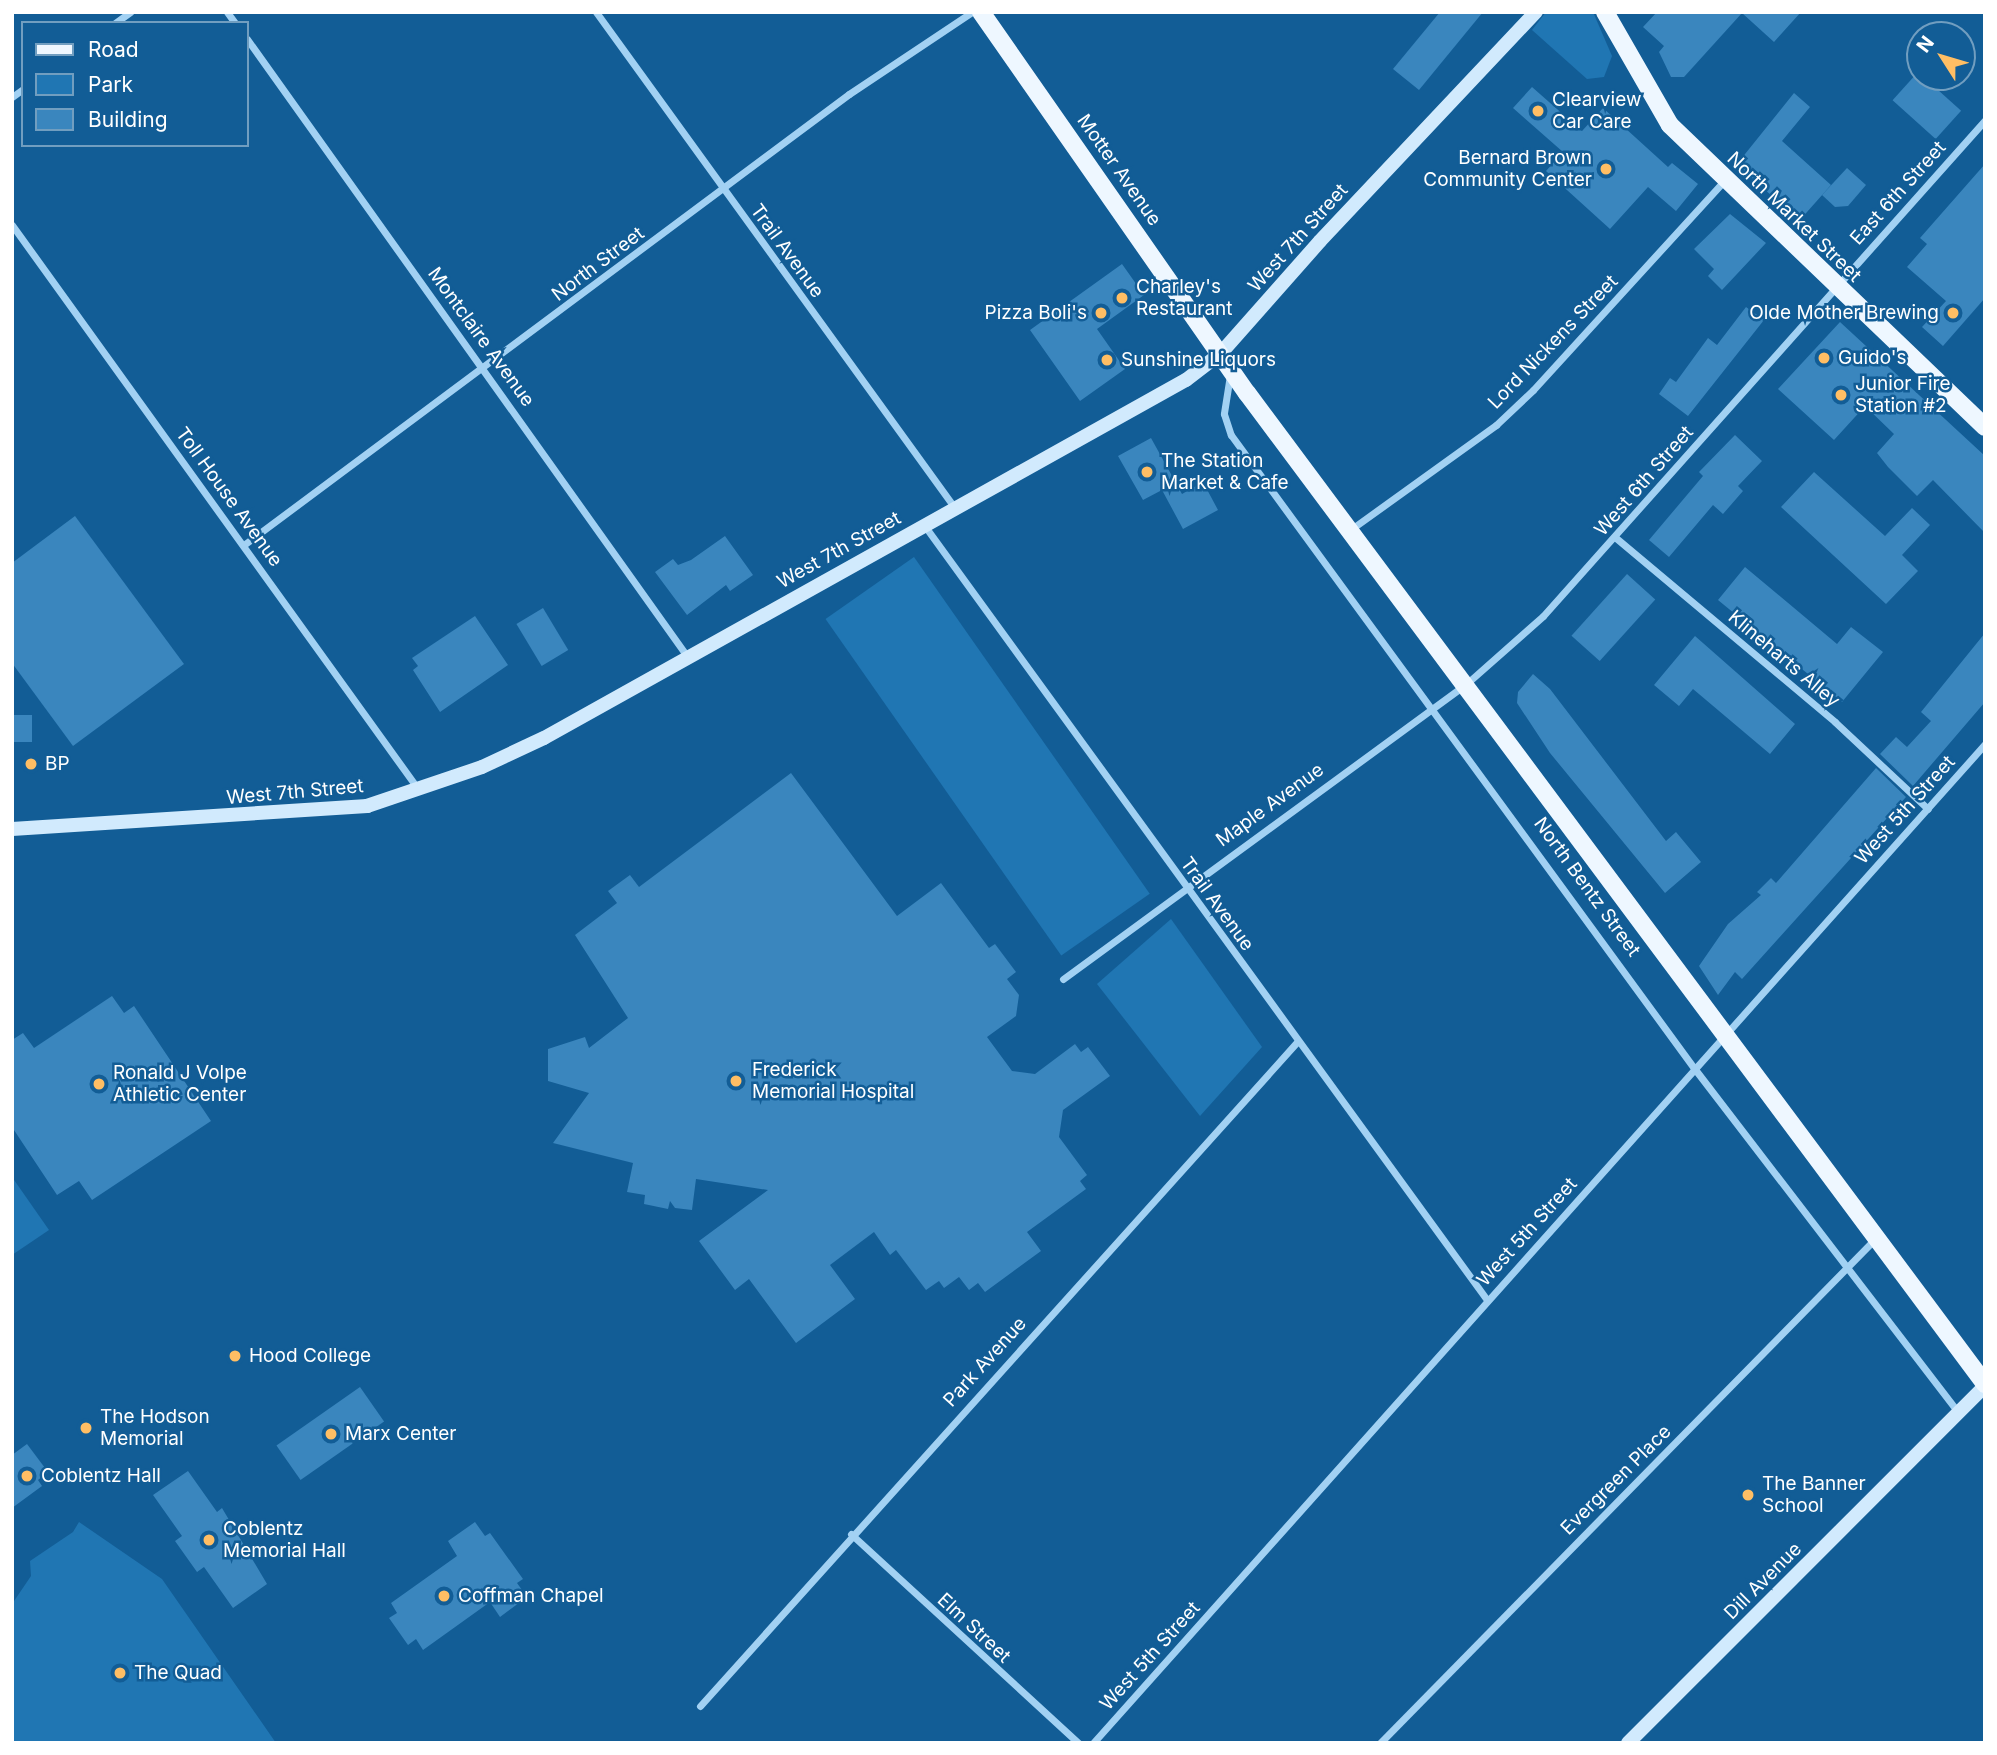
<!DOCTYPE html>
<style>
body{margin:0}
#map{position:relative;width:1997px;height:1755px;overflow:hidden;background:#125d96;font-family:Inter,sans-serif}
div>[style]{position:absolute}
.green>*{inset:0;background:#2076b3;transform-origin:0 0}
.building>*{inset:0;background:#3a86be;transform-origin:0 0}
.street>*{height:7px;margin:-3.5px;padding:0 3.5px;transform-origin:3.5px;border-radius:3.5px;background:#a2d1f3}
.secondary>*{height:14px;margin:-7px;padding:0 7px;transform-origin:7px;border-radius:7px;background:#d1eafd}
.primary>*{height:18px;margin:-9px;padding:0 9px;transform-origin:9px;border-radius:9px;background:#eef7ff}
.dots>*{width:19px;height:19px;translate:-50% -50%;box-sizing:border-box;border:4px solid #125d96;border-radius:50%}
span{translate:-50% -50%;white-space:nowrap;text-align:center;line-height:1.15;-webkit-text-stroke:5px #125d96;paint-order:stroke}
.poi-label{font-size:19px;color:#fff}
.left{translate:0 -50%;text-align:left}
.right{translate:-100% -50%;text-align:right}
.street-label{font-size:19px;color:#fff}
.frame{position:absolute;inset:0;border:14px solid #fff;pointer-events:none}
.legend{position:absolute;left:21px;top:21px;width:228px;height:126px;box-sizing:border-box;background:#125d96;border:2px solid #719ec0;margin:0;padding:9px 12px;list-style:none;font-size:21px;color:#fff}
.legend li{display:flex;align-items:center;gap:14px;height:35px}
.legend b{width:35px;border:2px solid #719ec0}
.north{position:absolute;left:1906px;top:21px;width:70px;height:70px;box-sizing:border-box;background:#125d96;border:2px solid #719ec0;border-radius:50%;rotate:307deg;font-size:19px;font-weight:700;line-height:28px;text-align:center;color:#fff}
.north::after{content:'';display:block;margin:auto;width:24px;height:32px;background:#ffbe64;clip-path:polygon(50% 0,100% 100%,50% 72%,0 100%)}
</style>
<div id="map">
<div class="green">
<i style="clip-path:polygon(1546px 12px,1593px 12px,1612px 56px,1604px 77px,1587px 79px,1532px 30px)"></i>
<i style="left:914px;top:557px;width:411px;height:108px;rotate:55deg"></i>
<i style="clip-path:polygon(1171px 919px,1262px 1047px,1200px 1116px,1097px 984px)"></i>
<i style="clip-path:polygon(12px 1177px,49px 1230px,12px 1255px)"></i>
<i style="clip-path:polygon(79px 1522px,162px 1579px,276px 1743px,12px 1743px,12px 1604px,31px 1576px,30px 1561px,73px 1532px)"></i>
</div>
<div class="building">
<i style="clip-path:polygon(1440px 12px,1483px 12px,1419px 90px,1393px 69px)"></i>
<i style="clip-path:polygon(1657px 12px,1801px 12px,1774px 42px,1742px 13px,1684px 77px,1671px 77px,1659px 52px,1664px 46px,1643px 27px)"></i>
<i style="left:1918px;top:72px;width:58px;height:38px;rotate:42deg"></i>
<i style="clip-path:polygon(1532px 87px,1582px 131px,1603px 108px,1668px 167px,1672px 163px,1698px 184px,1676px 211px,1648px 187px,1610px 229px,1546px 171px,1563px 152px,1513px 108px)"></i>
<i style="clip-path:polygon(1794px 93px,1810px 107px,1782px 141px,1831px 185px,1799px 221px,1737px 164px)"></i>
<i style="clip-path:polygon(1985px 164px,1985px 298px,1943px 346px,1922px 327px,1946px 301px,1907px 267px,1927px 244px,1920px 238px)"></i>
<i style="clip-path:polygon(1847px 168px,1866px 185px,1848px 206px,1835px 207px,1822px 195px)"></i>
<i style="clip-path:polygon(1730px 214px,1766px 243px,1722px 290px,1708px 276px,1714px 269px,1694px 249px)"></i>
<i style="clip-path:polygon(1122px 264px,1144px 295px,1097px 329px,1125px 369px,1080px 401px,1030px 330px)"></i>
<i style="clip-path:polygon(1746px 307px,1764px 320px,1688px 416px,1659px 394px,1670px 378px,1676px 382px,1708px 338px,1717px 345px)"></i>
<i style="clip-path:polygon(1840px 322px,1985px 456px,1985px 533px,1933px 480px,1917px 496px,1888px 467px,1877px 453px,1894px 434px,1865px 406px,1834px 440px,1778px 389px)"></i>
<i style="clip-path:polygon(1735px 435px,1762px 461px,1738px 486px,1743px 491px,1723px 514px,1713px 505px,1669px 557px,1649px 540px,1703px 476px,1699px 472px)"></i>
<i style="clip-path:polygon(1151px 438px,1182px 494px,1203px 482px,1218px 510px,1183px 529px,1162px 490px,1143px 500px,1118px 456px)"></i>
<i style="clip-path:polygon(1814px 472px,1885px 536px,1912px 508px,1930px 525px,1902px 555px,1918px 571px,1886px 604px,1781px 507px)"></i>
<i style="clip-path:polygon(75px 516px,184px 664px,73px 746px,12px 663px,12px 563px)"></i>
<i style="clip-path:polygon(725px 536px,753px 575px,730px 591px,726px 585px,687px 615px,655px 572px,673px 559px,678px 565px,691px 560px)"></i>
<i style="clip-path:polygon(1745px 567px,1837px 644px,1851px 627px,1883px 652px,1842px 702px,1718px 600px)"></i>
<i style="left:1627px;top:574px;width:38px;height:83px;rotate:42deg"></i>
<i style="left:543px;top:608px;width:49px;height:31px;rotate:59deg"></i>
<i style="clip-path:polygon(475px 616px,508px 665px,440px 712px,413px 670px,418px 666px,412px 658px)"></i>
<i style="clip-path:polygon(1985px 633px,1985px 702px,1913px 786px,1880px 754px,1896px 737px,1907px 747px,1931px 721px,1921px 712px)"></i>
<i style="clip-path:polygon(1695px 636px,1795px 724px,1770px 754px,1693px 689px,1679px 706px,1654px 685px)"></i>
<i style="clip-path:polygon(1533px 674px,1550px 689px,1666px 841px,1676px 832px,1701px 862px,1665px 893px,1550px 753px,1517px 703px,1518px 692px)"></i>
<i style="left:32px;top:715px;width:27px;height:20px;rotate:90deg"></i>
<i style="clip-path:polygon(1876px 768px,1906px 797px,1742px 979px,1735px 972px,1718px 995px,1699px 966px,1728px 924px,1761px 895px,1757px 892px,1771px 878px,1776px 883px)"></i>
<i style="clip-path:polygon(791px 773px,897px 916px,941px 883px,989px 948px,995px 944px,1016px 972px,1007px 979px,1019px 995px,1016px 1016px,987px 1037px,1012px 1071px,1035px 1074px,1075px 1044px,1081px 1052px,1088px 1047px,1110px 1076px,1063px 1110px,1059px 1137px,1087px 1175px,1080px 1181px,1086px 1189px,1027px 1232px,1041px 1251px,985px 1292px,978px 1283px,969px 1290px,959px 1277px,944px 1288px,939px 1281px,926px 1290px,896px 1250px,890px 1255px,874px 1232px,830px 1265px,855px 1299px,796px 1343px,749px 1279px,735px 1290px,699px 1241px,768px 1190px,696px 1179px,692px 1210px,675px 1208px,670px 1201px,668px 1209px,644px 1204px,645px 1195px,627px 1192px,633px 1163px,553px 1143px,589px 1093px,548px 1081px,548px 1049px,585px 1037px,589px 1048px,628px 1018px,575px 935px,617px 903px,608px 891px,630px 875px,639px 887px)"></i>
<i style="clip-path:polygon(112px 996px,124px 1013px,134px 1006px,211px 1121px,92px 1200px,79px 1181px,57px 1195px,12px 1127px,12px 1040px,23px 1033px,34px 1048px)"></i>
<i style="left:360px;top:1387px;width:42px;height:102px;rotate:55deg"></i>
<i style="clip-path:polygon(27px 1444px,48px 1472px,38px 1480px,42px 1486px,12px 1508px,12px 1455px)"></i>
<i style="clip-path:polygon(188px 1471px,217px 1512px,222px 1508px,267px 1584px,233px 1608px,204px 1567px,197px 1572px,175px 1541px,182px 1536px,153px 1495px)"></i>
<i style="clip-path:polygon(475px 1522px,485px 1536px,490px 1533px,523px 1579px,517px 1583px,527px 1597px,500px 1617px,490px 1602px,423px 1650px,416px 1639px,408px 1645px,389px 1618px,397px 1613px,391px 1603px,457px 1556px,448px 1541px)"></i>
</div>
<div class="street">
<i style="left:227px;top:12px;width:14px;rotate:54deg"></i>
<i style="left:596px;top:12px;width:611px;rotate:54.12deg"></i>
<i style="left:115px;top:23px;width:19px;rotate:-36deg"></i>
<i style="left:247px;top:39px;width:758px;rotate:54.51deg"></i>
<i style="left:12px;top:97px;width:14px;rotate:-36deg"></i>
<i style="left:12px;top:225px;width:695px;rotate:54.25deg"></i>
<i style="left:1230px;top:375px;width:39px;rotate:99deg"></i>
<i style="left:1224px;top:414px;width:22px;rotate:72deg"></i>
<i style="left:1231px;top:435px;width:784px;rotate:53.82deg"></i>
<i style="left:1694px;top:1068px;width:435px;rotate:52.5deg"></i>
<i style="left:924px;top:525px;width:958px;rotate:54deg"></i>
<i style="left:1350px;top:530px;width:180px;rotate:-35.7deg"></i>
<i style="left:1496px;top:425px;width:51px;rotate:-43.4deg"></i>
<i style="left:1533px;top:390px;width:285px;rotate:-47.6deg"></i>
<i style="left:1616px;top:538px;width:286px;rotate:40deg"></i>
<i style="left:1835px;top:722px;width:127px;rotate:43.1deg"></i>
<i style="left:245px;top:544px;width:753px;rotate:-36.69deg"></i>
<i style="left:849px;top:94px;width:148px;rotate:-33.7deg"></i>
<i style="left:1063px;top:979px;width:498px;rotate:-36.2deg"></i>
<i style="left:1465px;top:685px;width:104px;rotate:-41.5deg"></i>
<i style="left:1543px;top:616px;width:664px;rotate:-48.29deg"></i>
<i style="left:851px;top:1534px;width:309px;rotate:42.6deg"></i>
<i style="left:700px;top:1706px;width:893px;rotate:-48.04deg"></i>
<i style="left:1093px;top:1743px;width:1339px;rotate:-48.24deg"></i>
<i style="left:1380px;top:1743px;width:706px;rotate:-45.52deg"></i>
</div>
<div class="secondary">
<i style="left:12px;top:829px;width:356px;rotate:-3.7deg"></i>
<i style="left:367px;top:806px;width:121px;rotate:-18.7deg"></i>
<i style="left:482px;top:767px;width:68px;rotate:-25.1deg"></i>
<i style="left:544px;top:738px;width:735px;rotate:-29.15deg"></i>
<i style="left:1186px;top:380px;width:44px;rotate:-37.6deg"></i>
<i style="left:1221px;top:353px;width:149px;rotate:-48.5deg"></i>
<i style="left:1320px;top:241px;width:315px;rotate:-46.7deg"></i>
<i style="left:1628px;top:1743px;width:505px;rotate:-45deg"></i>
</div>
<div class="primary">
<i style="left:981px;top:12px;width:465px;rotate:55.1deg"></i>
<i style="left:1247px;top:393px;width:1236px;rotate:53.32deg"></i>
<i style="left:1605px;top:12px;width:130px;rotate:60.1deg"></i>
<i style="left:1670px;top:125px;width:436px;rotate:43.8deg"></i>
</div>
<div class="dots">
<i style="left:1538px;top:111px;background:#ffbe64"></i>
<i style="left:1606px;top:169px;background:#ffbe64"></i>
<i style="left:1122px;top:298px;background:#ffbe64"></i>
<i style="left:1101px;top:313px;background:#ffbe64"></i>
<i style="left:1953px;top:313px;background:#ffbe64"></i>
<i style="left:1824px;top:358px;background:#ffbe64"></i>
<i style="left:1107px;top:360px;background:#ffbe64"></i>
<i style="left:1841px;top:395px;background:#ffbe64"></i>
<i style="left:1147px;top:472px;background:#ffbe64"></i>
<i style="left:31px;top:764px;background:#ffbe64"></i>
<i style="left:736px;top:1081px;background:#ffbe64"></i>
<i style="left:99px;top:1084px;background:#ffbe64"></i>
<i style="left:235px;top:1356px;background:#ffbe64"></i>
<i style="left:86px;top:1428px;background:#ffbe64"></i>
<i style="left:331px;top:1434px;background:#ffbe64"></i>
<i style="left:27px;top:1476px;background:#ffbe64"></i>
<i style="left:1748px;top:1495px;background:#ffbe64"></i>
<i style="left:209px;top:1540px;background:#ffbe64"></i>
<i style="left:444px;top:1596px;background:#ffbe64"></i>
<i style="left:120px;top:1673px;background:#ffbe64"></i>
</div>
<div class="poi-label">
<span class="left" style="left:1552px;top:111px">Clearview<br>Car Care</span>
<span class="right" style="left:1592px;top:169px">Bernard Brown<br>Community Center</span>
<span class="left" style="left:1136px;top:298px">Charley's<br>Restaurant</span>
<span class="right" style="left:1087px;top:313px">Pizza Boli's</span>
<span class="right" style="left:1939px;top:313px">Olde Mother Brewing</span>
<span class="left" style="left:1838px;top:358px">Guido's</span>
<span class="left" style="left:1121px;top:360px">Sunshine Liquors</span>
<span class="left" style="left:1855px;top:395px">Junior Fire<br>Station #2</span>
<span class="left" style="left:1161px;top:472px">The Station<br>Market &amp; Cafe</span>
<span class="left" style="left:45px;top:764px">BP</span>
<span class="left" style="left:752px;top:1081px">Frederick<br>Memorial Hospital</span>
<span class="left" style="left:113px;top:1084px">Ronald J Volpe<br>Athletic Center</span>
<span class="left" style="left:249px;top:1356px">Hood College</span>
<span class="left" style="left:100px;top:1428px">The Hodson<br>Memorial</span>
<span class="left" style="left:345px;top:1434px">Marx Center</span>
<span class="left" style="left:41px;top:1476px">Coblentz Hall</span>
<span class="left" style="left:1762px;top:1495px">The Banner<br>School</span>
<span class="left" style="left:223px;top:1540px">Coblentz<br>Memorial Hall</span>
<span class="left" style="left:458px;top:1596px">Coffman Chapel</span>
<span class="left" style="left:134px;top:1673px">The Quad</span>
</div>
<div class="street-label">
<span style="left:1119px;top:170px;rotate:55deg">Motter Avenue</span>
<span style="left:1898px;top:193px;rotate:-48deg">East 6th Street</span>
<span style="left:1794px;top:217px;rotate:44deg">North Market Street</span>
<span style="left:1298px;top:238px;rotate:-48deg">West 7th Street</span>
<span style="left:787px;top:251px;rotate:54deg">Trail Avenue</span>
<span style="left:598px;top:264px;rotate:-37deg">North Street</span>
<span style="left:481px;top:337px;rotate:54deg">Montclaire Avenue</span>
<span style="left:1553px;top:342px;rotate:-46deg">Lord Nickens Street</span>
<span style="left:1644px;top:481px;rotate:-49deg">West 6th Street</span>
<span style="left:229px;top:497px;rotate:54deg">Toll House Avenue</span>
<span style="left:839px;top:550px;rotate:-29deg">West 7th Street</span>
<span style="left:1784px;top:659px;rotate:40deg">Klineharts Alley</span>
<span style="left:295px;top:792px;rotate:-5deg">West 7th Street</span>
<span style="left:1270px;top:805px;rotate:-36deg">Maple Avenue</span>
<span style="left:1905px;top:810px;rotate:-48deg">West 5th Street</span>
<span style="left:1587px;top:887px;rotate:54deg">North Bentz Street</span>
<span style="left:1217px;top:904px;rotate:54deg">Trail Avenue</span>
<span style="left:1527px;top:1232px;rotate:-48deg">West 5th Street</span>
<span style="left:985px;top:1362px;rotate:-48deg">Park Avenue</span>
<span style="left:1616px;top:1480px;rotate:-45deg">Evergreen Place</span>
<span style="left:1763px;top:1581px;rotate:-45deg">Dill Avenue</span>
<span style="left:974px;top:1628px;rotate:43deg">Elm Street</span>
<span style="left:1150px;top:1656px;rotate:-48deg">West 5th Street</span>
</div>
<div class="frame"></div>
<ul class="legend">
<li><b style="height:9px;background:#eef7ff"></b>Road</li>
<li><b style="height:19px;background:#2076b3"></b>Park</li>
<li><b style="height:19px;background:#3a86be"></b>Building</li>
</ul>
<div class="north">N</div>
</div>
